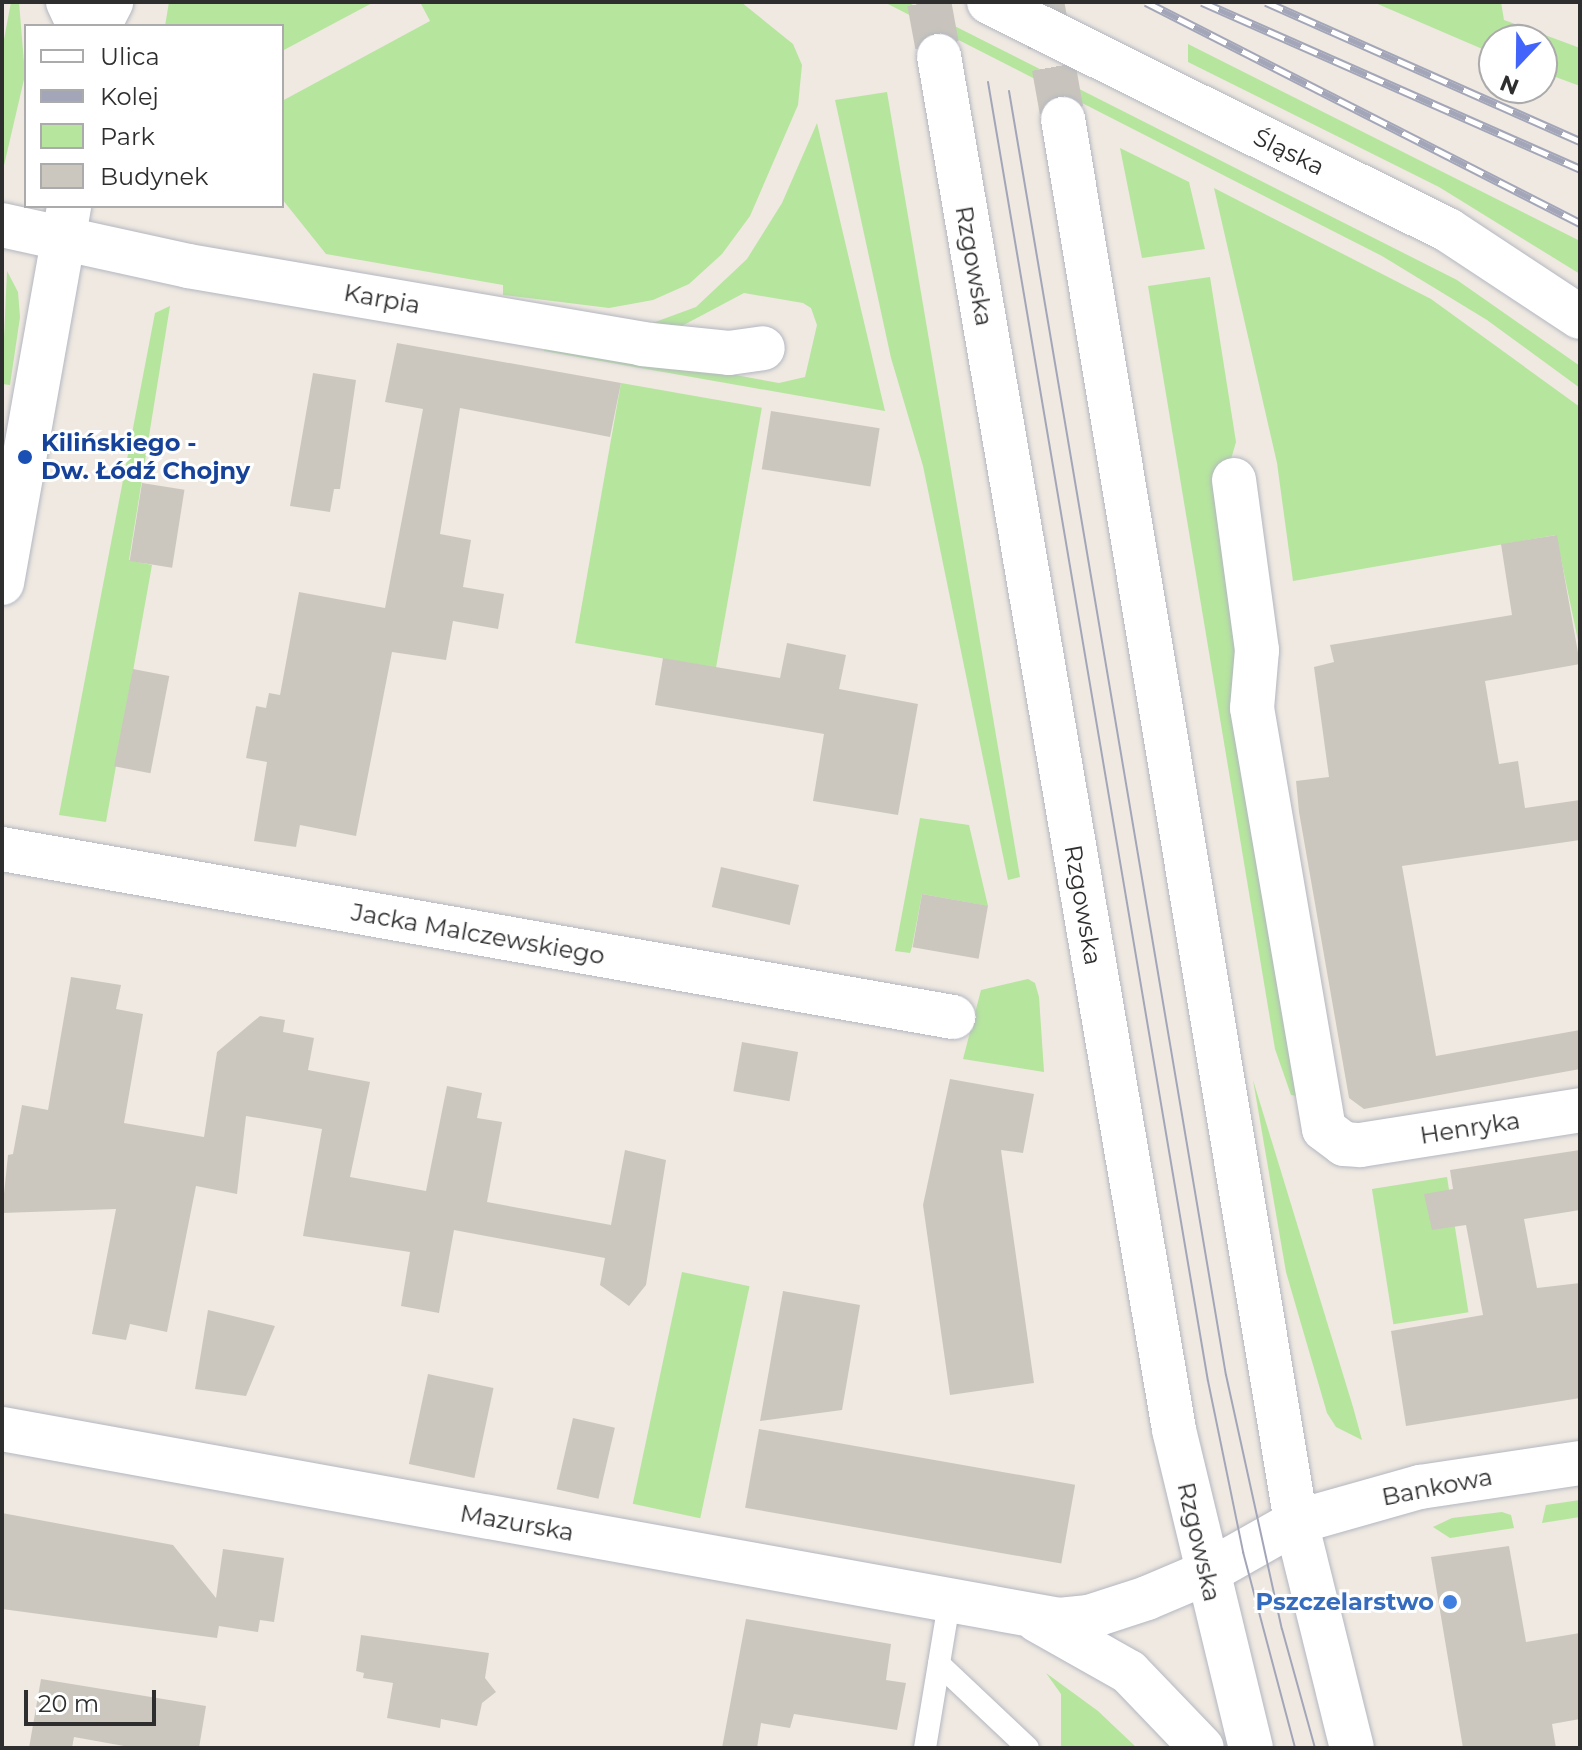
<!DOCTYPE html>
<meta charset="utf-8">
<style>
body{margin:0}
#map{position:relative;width:1582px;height:1750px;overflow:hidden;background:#efe9e1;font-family:Montserrat,sans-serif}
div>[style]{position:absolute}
.green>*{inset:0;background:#b6e59e;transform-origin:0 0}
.building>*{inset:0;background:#cbc7bf;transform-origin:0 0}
.secondary-tunnel>*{height:44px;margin-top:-22px;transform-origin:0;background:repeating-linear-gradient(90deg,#c8c4bd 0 44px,transparent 0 66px)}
.roads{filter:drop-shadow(0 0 2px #b4b7c1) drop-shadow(0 0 2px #b4b7c1)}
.service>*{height:22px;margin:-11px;padding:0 11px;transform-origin:11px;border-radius:11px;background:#fff}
.minor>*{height:44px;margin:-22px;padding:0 22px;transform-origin:22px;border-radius:22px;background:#fff}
.tertiary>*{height:44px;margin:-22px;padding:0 22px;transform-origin:22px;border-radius:22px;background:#fff}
.secondary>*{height:44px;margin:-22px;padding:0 22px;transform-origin:22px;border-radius:22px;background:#fff}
.tram>*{height:2px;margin:-1px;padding:0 1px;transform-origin:1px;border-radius:1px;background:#a3a6b8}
.rail>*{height:9px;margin-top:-4.5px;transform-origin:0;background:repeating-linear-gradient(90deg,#fff 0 18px,#a3a6b8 0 36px);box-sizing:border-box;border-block:2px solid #a3a6b8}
.dots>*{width:22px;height:22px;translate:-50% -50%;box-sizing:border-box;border:4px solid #fff;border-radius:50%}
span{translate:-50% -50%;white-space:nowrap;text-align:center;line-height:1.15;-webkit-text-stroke:6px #fff;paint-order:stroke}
.street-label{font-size:24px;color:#2e2e2e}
.transit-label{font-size:24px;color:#164399;font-weight:700}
.left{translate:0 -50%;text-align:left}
.shop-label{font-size:24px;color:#366cbe;font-weight:700}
.right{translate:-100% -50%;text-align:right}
.frame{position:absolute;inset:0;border:4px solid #2e2e2e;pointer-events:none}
.legend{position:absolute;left:24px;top:24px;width:260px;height:184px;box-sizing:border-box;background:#fff;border:2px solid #ababab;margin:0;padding:10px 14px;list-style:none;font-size:24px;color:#2e2e2e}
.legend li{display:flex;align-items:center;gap:16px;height:40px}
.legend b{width:40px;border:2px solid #ababab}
.north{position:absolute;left:1478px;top:24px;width:80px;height:80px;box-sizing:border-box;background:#fff;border:2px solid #ababab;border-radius:50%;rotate:202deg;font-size:22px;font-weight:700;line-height:32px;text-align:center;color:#2e2e2e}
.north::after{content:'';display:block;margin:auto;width:28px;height:36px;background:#4264fb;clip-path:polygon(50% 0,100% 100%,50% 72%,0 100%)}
.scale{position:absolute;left:24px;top:1690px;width:132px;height:36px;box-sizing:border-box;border:4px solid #2e2e2e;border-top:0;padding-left:10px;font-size:24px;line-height:28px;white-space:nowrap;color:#2e2e2e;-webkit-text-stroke:6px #fff;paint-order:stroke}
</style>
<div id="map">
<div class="green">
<i style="clip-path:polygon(11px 2px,19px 2px,25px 75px,2px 174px,2px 50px)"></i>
<i style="clip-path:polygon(169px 2px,374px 2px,282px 51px,282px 26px,165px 26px)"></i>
<i style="clip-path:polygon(420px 2px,741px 2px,793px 44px,802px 65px,798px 105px,750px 216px,722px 254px,689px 284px,653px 300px,609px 308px,503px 295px,503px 285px,326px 254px,282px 199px,282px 101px,430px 21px)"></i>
<i style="clip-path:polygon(884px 2px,907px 2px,1457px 280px,1580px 366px,1580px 388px,1487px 320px,1382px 256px)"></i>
<i style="clip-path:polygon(1373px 2px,1501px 2px,1504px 20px,1580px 48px,1580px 86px,1542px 72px,1542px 40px,1494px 40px,1494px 54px)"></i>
<i style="clip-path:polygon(1188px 44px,1580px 241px,1580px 274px,1439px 187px,1188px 62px)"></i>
<i style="clip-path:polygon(887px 92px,1020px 877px,1008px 880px,923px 466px,891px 358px,835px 100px)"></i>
<i style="clip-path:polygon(817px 123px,885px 411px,544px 351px,545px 340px,779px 383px,805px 377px,817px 325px,811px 308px,803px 303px,744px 293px,678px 328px,647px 325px,696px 307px,747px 259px,782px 203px)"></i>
<i style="clip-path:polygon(1120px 148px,1189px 182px,1205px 249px,1142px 258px)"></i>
<i style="clip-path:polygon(1214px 188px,1431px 299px,1580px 407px,1580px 650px,1556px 535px,1293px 581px,1277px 463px)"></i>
<i style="clip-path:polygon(7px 271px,18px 292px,20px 317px,10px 385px,2px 384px)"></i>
<i style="clip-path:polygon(1210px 277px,1236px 442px,1229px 466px,1240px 638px,1235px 713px,1298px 1096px,1291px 1095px,1275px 1049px,1148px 286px)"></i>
<i style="clip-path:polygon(170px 306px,129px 560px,152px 565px,106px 822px,59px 815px,155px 313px)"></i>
<i style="left:621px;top:383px;width:143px;height:264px;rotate:10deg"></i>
<i style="clip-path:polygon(920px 818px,969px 825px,988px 906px,922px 894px,912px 947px,910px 953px,895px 951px)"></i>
<i style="clip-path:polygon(1028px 979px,1035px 983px,1039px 997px,1044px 1072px,963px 1059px,981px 990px)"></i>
<i style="clip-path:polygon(1253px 1080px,1353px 1407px,1362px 1440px,1336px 1427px,1327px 1413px,1286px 1272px)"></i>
<i style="left:1447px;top:1177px;width:137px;height:76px;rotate:81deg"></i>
<i style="left:682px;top:1272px;width:69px;height:237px;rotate:12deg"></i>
<i style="clip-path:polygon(1580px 1500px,1580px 1517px,1542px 1523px,1546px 1505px)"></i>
<i style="clip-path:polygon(1502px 1512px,1511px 1515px,1514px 1528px,1450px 1538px,1433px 1527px,1452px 1518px)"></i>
<i style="clip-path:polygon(1046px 1673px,1098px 1711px,1137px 1748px,1061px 1748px,1061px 1694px)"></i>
</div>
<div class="building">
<i style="clip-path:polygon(397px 343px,621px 383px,610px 437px,460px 408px,440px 534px,471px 540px,463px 587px,504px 594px,498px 629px,453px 621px,446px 660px,392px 652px,356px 836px,300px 825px,296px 847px,254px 841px,267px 762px,246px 758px,256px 706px,266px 708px,269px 693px,280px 695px,299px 592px,385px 608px,423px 409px,385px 402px)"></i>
<i style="clip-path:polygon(313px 373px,356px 380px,340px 489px,334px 489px,330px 512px,290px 506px)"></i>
<i style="left:771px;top:411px;width:110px;height:59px;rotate:9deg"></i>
<i style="left:142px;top:483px;width:43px;height:79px;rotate:9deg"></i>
<i style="clip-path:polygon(1557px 535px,1580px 664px,1485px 681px,1499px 764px,1518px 761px,1525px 808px,1580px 800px,1580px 840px,1402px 866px,1436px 1056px,1580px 1030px,1580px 1069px,1364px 1109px,1349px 1098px,1299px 812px,1296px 781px,1329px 777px,1314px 667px,1334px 662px,1330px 645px,1512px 615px,1501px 544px)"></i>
<i style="clip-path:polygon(787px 643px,846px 655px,839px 689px,918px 704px,898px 815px,813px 801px,824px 734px,655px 705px,663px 658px,780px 678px)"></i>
<i style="left:133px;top:669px;width:37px;height:99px;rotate:11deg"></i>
<i style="left:721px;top:867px;width:80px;height:41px;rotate:13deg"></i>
<i style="left:922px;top:894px;width:67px;height:54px;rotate:10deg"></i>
<i style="clip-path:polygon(71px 977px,121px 985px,116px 1009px,143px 1014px,124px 1123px,204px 1137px,217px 1052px,260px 1016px,285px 1020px,283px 1032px,314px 1038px,308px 1070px,370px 1082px,350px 1177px,426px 1191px,447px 1086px,482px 1093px,477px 1118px,502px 1122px,487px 1202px,611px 1225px,625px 1150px,666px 1160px,646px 1285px,629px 1306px,600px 1285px,605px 1258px,454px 1230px,439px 1313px,401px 1306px,410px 1252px,303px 1236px,322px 1129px,246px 1116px,237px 1194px,196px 1186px,167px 1332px,130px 1324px,126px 1340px,92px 1334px,116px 1209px,2px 1213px,8px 1155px,13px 1154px,22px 1105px,48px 1110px)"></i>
<i style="left:742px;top:1042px;width:57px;height:50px;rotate:10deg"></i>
<i style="clip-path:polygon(950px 1079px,1034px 1094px,1023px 1153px,1001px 1150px,1034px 1383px,950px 1395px,923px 1205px)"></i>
<i style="clip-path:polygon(1580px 1150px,1580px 1210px,1524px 1219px,1537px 1288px,1580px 1283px,1580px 1398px,1406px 1426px,1391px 1331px,1483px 1315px,1466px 1225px,1432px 1230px,1424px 1194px,1453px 1189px,1450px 1170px)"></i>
<i style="clip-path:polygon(783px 1291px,860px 1305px,842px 1410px,760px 1421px)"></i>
<i style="clip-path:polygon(208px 1310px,275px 1326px,246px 1396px,195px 1389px)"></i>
<i style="left:428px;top:1374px;width:67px;height:92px;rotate:12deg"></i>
<i style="left:573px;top:1418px;width:43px;height:73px;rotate:13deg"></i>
<i style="left:759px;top:1429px;width:321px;height:80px;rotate:10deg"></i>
<i style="clip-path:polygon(2px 1513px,173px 1545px,216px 1598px,223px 1549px,284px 1558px,274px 1622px,260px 1620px,258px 1632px,219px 1626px,217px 1638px,2px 1609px)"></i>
<i style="clip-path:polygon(1509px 1546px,1526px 1642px,1580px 1633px,1580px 1719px,1552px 1724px,1556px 1748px,1463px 1748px,1431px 1557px)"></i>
<i style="clip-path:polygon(746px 1619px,891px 1644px,886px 1680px,906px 1683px,897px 1730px,794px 1714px,790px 1728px,761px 1723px,757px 1748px,722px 1748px)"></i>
<i style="clip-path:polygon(361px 1635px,489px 1653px,485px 1678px,496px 1692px,482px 1703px,477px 1726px,441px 1719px,440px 1728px,387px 1718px,393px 1683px,363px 1678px,364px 1673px,356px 1671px)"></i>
<i style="clip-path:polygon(41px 1679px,206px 1706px,199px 1748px,135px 1748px,74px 1737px,72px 1748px,29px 1748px)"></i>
</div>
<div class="secondary-tunnel">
<i style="left:929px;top:2px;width:55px;rotate:79.5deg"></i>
<i style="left:1042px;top:2px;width:119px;rotate:79.8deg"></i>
</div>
<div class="roads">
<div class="service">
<i style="left:939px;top:1664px;width:122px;rotate:43.3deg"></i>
<i style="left:925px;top:1748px;width:147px;rotate:-80.6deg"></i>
</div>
<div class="minor">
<i style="left:2px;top:225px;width:190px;rotate:12.4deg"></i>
<i style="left:188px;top:266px;width:461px;rotate:9.7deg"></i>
<i style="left:642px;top:344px;width:87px;rotate:5.9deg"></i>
<i style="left:729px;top:353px;width:34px;rotate:-8deg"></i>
<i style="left:1234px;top:480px;width:172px;rotate:82.3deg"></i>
<i style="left:1257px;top:650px;width:58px;rotate:94.9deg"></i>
<i style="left:1252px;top:708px;width:427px;rotate:80.3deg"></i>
<i style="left:1324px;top:1129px;width:25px;rotate:37deg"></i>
<i style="left:1344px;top:1144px;width:16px;rotate:4deg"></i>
<i style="left:1360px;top:1145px;width:223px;rotate:-9deg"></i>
<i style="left:2px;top:849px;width:966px;rotate:10.02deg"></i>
<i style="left:2px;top:1429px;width:1074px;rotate:10.24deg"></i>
<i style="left:1059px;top:1620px;width:30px;rotate:-6deg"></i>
<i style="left:1089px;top:1617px;width:61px;rotate:-18.1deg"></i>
<i style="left:1147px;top:1598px;width:64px;rotate:-23deg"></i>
<i style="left:1206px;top:1573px;width:103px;rotate:-29.5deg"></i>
<i style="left:1037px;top:1620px;width:106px;rotate:29.5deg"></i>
<i style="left:1129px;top:1672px;width:105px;rotate:46.2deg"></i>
</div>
<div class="tertiary">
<i style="left:68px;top:2px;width:26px;rotate:65deg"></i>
<i style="left:989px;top:2px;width:513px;rotate:26.42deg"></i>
<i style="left:1448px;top:230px;width:158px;rotate:33.4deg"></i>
<i style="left:99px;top:26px;width:27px;rotate:-63deg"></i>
<i style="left:2px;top:583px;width:383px;rotate:-79.9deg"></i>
<i style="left:1296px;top:1522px;width:129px;rotate:-15.8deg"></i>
<i style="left:1420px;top:1487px;width:162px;rotate:-8.5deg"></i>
</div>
<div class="secondary">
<i style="left:939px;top:56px;width:1394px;rotate:80.29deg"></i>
<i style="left:1174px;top:1430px;width:327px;rotate:76.4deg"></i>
<i style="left:1063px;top:119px;width:1422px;rotate:80.57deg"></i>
<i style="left:1296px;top:1522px;width:233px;rotate:76.1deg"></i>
</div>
</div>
<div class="tram">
<i style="left:988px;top:82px;width:1317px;rotate:80.39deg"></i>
<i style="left:1208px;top:1381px;width:175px;rotate:78.4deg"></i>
<i style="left:1243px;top:1552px;width:203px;rotate:75.1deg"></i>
<i style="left:1009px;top:91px;width:1302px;rotate:80.41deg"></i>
<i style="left:1226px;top:1375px;width:260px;rotate:77.6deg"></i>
<i style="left:1282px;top:1629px;width:123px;rotate:74.5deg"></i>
</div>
<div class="rail">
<i style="left:1146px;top:2px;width:487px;rotate:27deg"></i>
<i style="left:1202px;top:2px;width:413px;rotate:23.8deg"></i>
<i style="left:1266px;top:2px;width:343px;rotate:23.9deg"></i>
</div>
<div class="dots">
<i style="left:25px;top:457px;background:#1a4fb4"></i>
<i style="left:1450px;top:1602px;background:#3f7fe0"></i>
</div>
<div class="street-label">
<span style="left:1289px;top:152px;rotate:26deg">Śląska</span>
<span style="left:974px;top:266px;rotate:80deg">Rzgowska</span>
<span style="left:382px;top:299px;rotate:10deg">Karpia</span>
<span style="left:1083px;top:905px;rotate:80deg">Rzgowska</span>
<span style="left:478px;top:934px;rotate:10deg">Jacka Malczewskiego</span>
<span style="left:1470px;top:1128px;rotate:-9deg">Henryka</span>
<span style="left:1437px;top:1487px;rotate:-11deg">Bankowa</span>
<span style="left:517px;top:1523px;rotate:10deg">Mazurska</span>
<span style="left:1199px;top:1542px;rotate:77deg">Rzgowska</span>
</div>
<div class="transit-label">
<span class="left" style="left:41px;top:457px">Kilińskiego -<br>Dw. Łódź Chojny</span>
</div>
<div class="shop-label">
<span class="right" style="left:1434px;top:1602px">Pszczelarstwo</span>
</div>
<div class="frame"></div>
<ul class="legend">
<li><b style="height:10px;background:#fff"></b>Ulica</li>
<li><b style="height:10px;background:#a3a6b8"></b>Kolej</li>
<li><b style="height:22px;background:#b6e59e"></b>Park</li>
<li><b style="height:22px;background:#cbc7bf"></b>Budynek</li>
</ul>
<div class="north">N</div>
<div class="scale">20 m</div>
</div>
